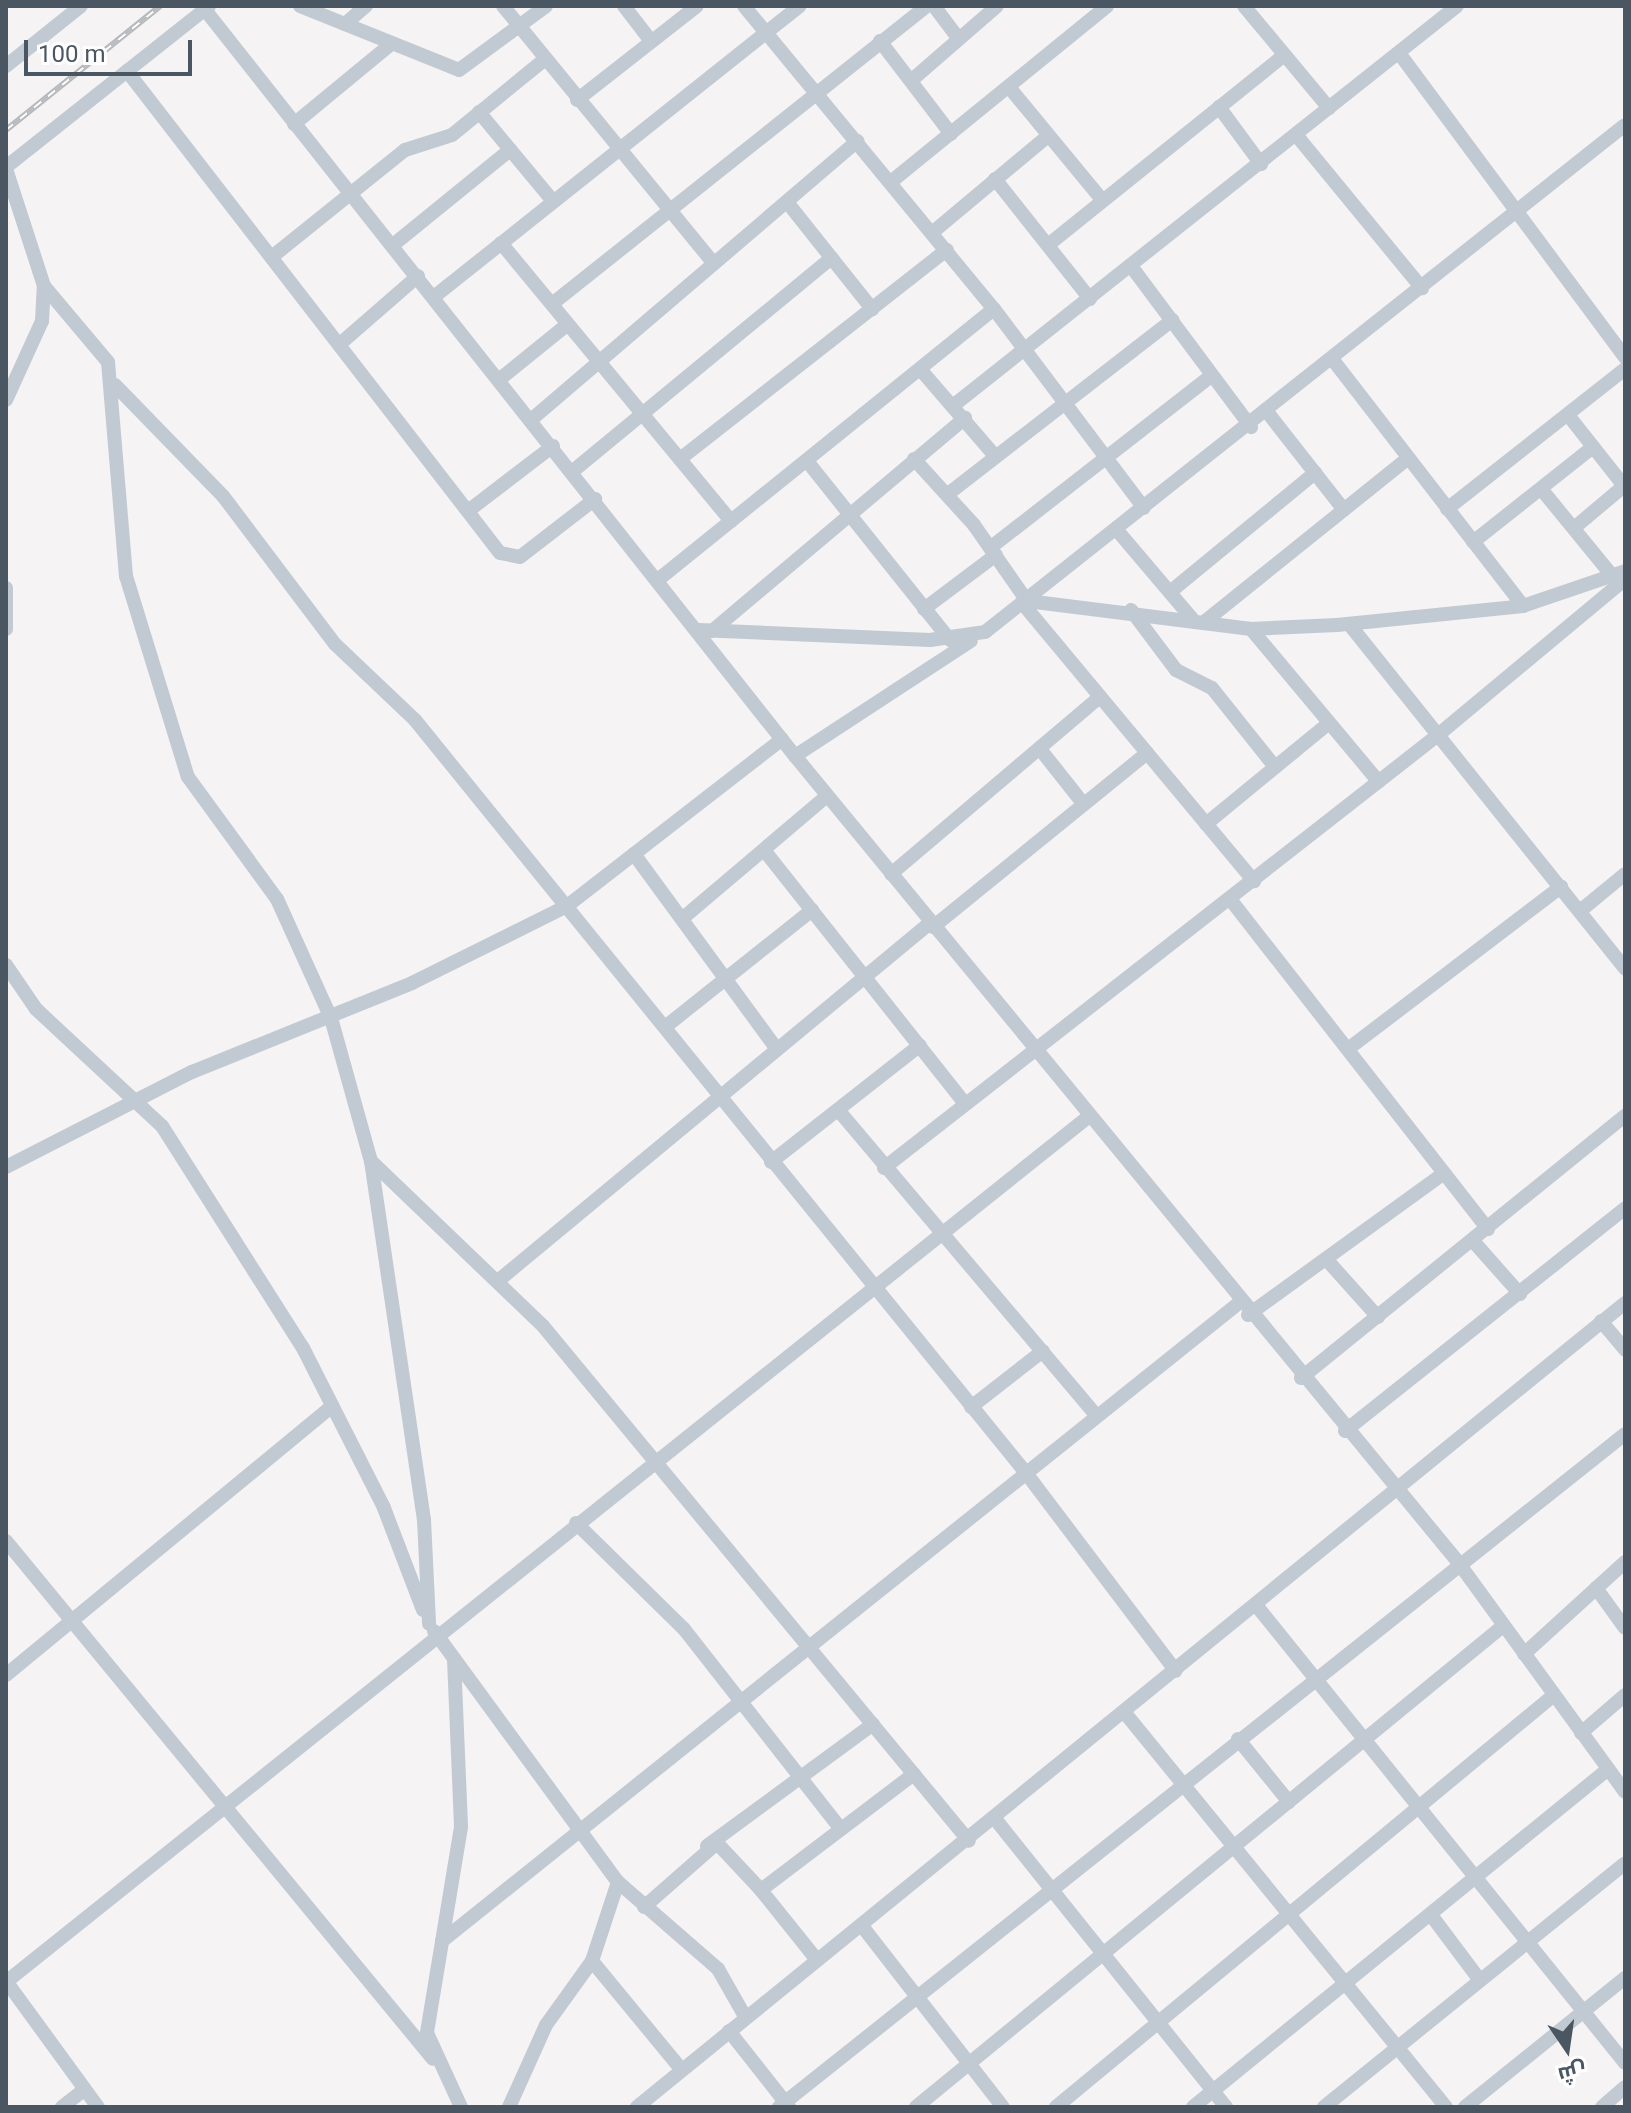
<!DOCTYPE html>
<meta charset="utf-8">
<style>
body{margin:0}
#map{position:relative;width:1631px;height:2113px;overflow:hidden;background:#f5f3f3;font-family:Roboto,Cairo,sans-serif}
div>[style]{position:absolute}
.minor>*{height:14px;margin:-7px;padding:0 7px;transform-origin:7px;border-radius:7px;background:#c1cad2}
.rail>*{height:6px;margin-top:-3px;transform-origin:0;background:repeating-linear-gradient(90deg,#fff 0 9px,#b5b8bd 0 18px);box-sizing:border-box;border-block:2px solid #b5b8bd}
span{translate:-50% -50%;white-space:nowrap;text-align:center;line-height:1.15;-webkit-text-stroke:7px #fff;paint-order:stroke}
.frame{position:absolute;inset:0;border:8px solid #4a5661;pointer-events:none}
.north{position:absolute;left:1527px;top:2009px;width:80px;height:80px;-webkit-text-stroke:6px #fff;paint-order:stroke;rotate:167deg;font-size:22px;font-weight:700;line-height:32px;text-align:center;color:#4a5661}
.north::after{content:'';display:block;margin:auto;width:28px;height:36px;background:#4a5661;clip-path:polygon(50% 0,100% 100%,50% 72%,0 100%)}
.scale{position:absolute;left:24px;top:40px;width:168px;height:36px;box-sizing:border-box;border:4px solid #4a5661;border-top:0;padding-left:10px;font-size:24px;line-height:28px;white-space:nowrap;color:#4a5661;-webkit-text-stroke:6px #fff;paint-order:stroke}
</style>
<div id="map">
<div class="minor">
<i style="left:202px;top:6px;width:956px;rotate:51.67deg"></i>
<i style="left:795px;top:756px;width:1044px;rotate:50.56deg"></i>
<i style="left:1458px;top:1562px;width:284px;rotate:54deg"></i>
<i style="left:300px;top:6px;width:171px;rotate:21.9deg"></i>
<i style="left:459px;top:70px;width:108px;rotate:-36.3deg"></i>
<i style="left:503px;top:6px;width:332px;rotate:50.7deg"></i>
<i style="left:624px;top:6px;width:44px;rotate:52.4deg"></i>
<i style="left:744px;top:6px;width:393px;rotate:50.5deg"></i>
<i style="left:994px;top:309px;width:249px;rotate:53deg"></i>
<i style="left:934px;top:6px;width:40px;rotate:53deg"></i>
<i style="left:1244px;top:6px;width:133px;rotate:50.2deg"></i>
<i style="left:345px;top:24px;width:28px;rotate:-41deg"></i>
<i style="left:880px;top:41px;width:117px;rotate:52.6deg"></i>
<i style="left:1399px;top:53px;width:379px;rotate:53.4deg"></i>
<i style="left:6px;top:66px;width:96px;rotate:-38.7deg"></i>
<i style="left:127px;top:71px;width:609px;rotate:52.27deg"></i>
<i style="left:500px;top:553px;width:20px;rotate:11deg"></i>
<i style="left:520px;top:557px;width:95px;rotate:-37.7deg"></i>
<i style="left:913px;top:79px;width:111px;rotate:-41deg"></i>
<i style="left:1009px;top:87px;width:146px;rotate:50.5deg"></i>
<i style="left:577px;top:100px;width:152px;rotate:-38.1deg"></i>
<i style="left:1219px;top:107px;width:71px;rotate:53.6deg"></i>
<i style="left:479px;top:112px;width:116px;rotate:50.3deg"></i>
<i style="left:294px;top:124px;width:124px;rotate:-39.5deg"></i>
<i style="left:1297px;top:136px;width:197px;rotate:50.6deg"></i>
<i style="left:6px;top:167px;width:259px;rotate:-38.4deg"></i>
<i style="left:6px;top:169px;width:123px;rotate:72deg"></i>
<i style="left:44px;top:286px;width:99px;rotate:49.9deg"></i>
<i style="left:108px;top:362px;width:215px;rotate:85.2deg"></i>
<i style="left:126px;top:576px;width:210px;rotate:72.9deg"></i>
<i style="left:188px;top:777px;width:151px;rotate:53.9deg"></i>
<i style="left:277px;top:899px;width:131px;rotate:65.6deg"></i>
<i style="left:331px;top:1018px;width:148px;rotate:74.4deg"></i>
<i style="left:371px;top:1161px;width:363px;rotate:81.6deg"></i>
<i style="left:424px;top:1520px;width:104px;rotate:87.2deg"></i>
<i style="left:995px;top:179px;width:153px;rotate:51.6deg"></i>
<i style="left:892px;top:181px;width:277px;rotate:-39.1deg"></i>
<i style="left:787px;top:202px;width:137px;rotate:51.5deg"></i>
<i style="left:933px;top:232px;width:150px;rotate:-39.9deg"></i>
<i style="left:501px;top:243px;width:361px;rotate:50.4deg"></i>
<i style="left:393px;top:245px;width:151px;rotate:-39.1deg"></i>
<i style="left:1048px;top:245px;width:303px;rotate:-38.8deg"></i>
<i style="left:273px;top:256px;width:169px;rotate:-38.8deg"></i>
<i style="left:405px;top:150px;width:49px;rotate:-17.7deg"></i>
<i style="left:452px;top:135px;width:119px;rotate:-39.2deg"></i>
<i style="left:1131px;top:266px;width:201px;rotate:53.3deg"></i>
<i style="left:435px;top:296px;width:466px;rotate:-38.5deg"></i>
<i style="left:552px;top:304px;width:478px;rotate:-38.5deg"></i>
<i style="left:341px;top:343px;width:102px;rotate:-41deg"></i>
<i style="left:1333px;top:360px;width:311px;rotate:52.3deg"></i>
<i style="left:920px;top:369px;width:115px;rotate:49.2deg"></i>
<i style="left:500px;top:379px;width:87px;rotate:-39deg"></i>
<i style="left:115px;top:385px;width:155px;rotate:45.8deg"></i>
<i style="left:223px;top:496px;width:186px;rotate:52.9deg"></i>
<i style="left:335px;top:644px;width:110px;rotate:43.5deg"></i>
<i style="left:415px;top:720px;width:970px;rotate:50.94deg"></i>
<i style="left:1026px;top:1473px;width:248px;rotate:52.9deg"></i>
<i style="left:6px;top:400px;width:87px;rotate:-65.5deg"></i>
<i style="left:42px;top:321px;width:35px;rotate:-87deg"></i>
<i style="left:954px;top:405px;width:642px;rotate:-38.42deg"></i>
<i style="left:1268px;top:413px;width:123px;rotate:51.9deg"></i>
<i style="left:1568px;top:415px;width:90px;rotate:51.7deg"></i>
<i style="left:532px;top:419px;width:428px;rotate:-40.5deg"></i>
<i style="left:680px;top:459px;width:339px;rotate:-38.1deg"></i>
<i style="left:914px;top:459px;width:89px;rotate:47.7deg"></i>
<i style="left:974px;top:525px;width:93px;rotate:55.1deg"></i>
<i style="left:807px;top:461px;width:229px;rotate:51.4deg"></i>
<i style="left:573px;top:471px;width:335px;rotate:-39.5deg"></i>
<i style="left:1542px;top:490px;width:107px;rotate:50.7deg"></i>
<i style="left:948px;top:494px;width:284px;rotate:-37.8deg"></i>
<i style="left:1447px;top:509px;width:226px;rotate:-38.2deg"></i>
<i style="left:468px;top:511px;width:107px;rotate:-37.4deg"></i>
<i style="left:1574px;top:528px;width:67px;rotate:-40.1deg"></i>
<i style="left:1116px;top:529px;width:122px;rotate:49.7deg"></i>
<i style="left:1473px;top:542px;width:153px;rotate:-38.4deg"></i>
<i style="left:990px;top:548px;width:281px;rotate:-37.9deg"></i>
<i style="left:659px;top:579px;width:430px;rotate:-38.9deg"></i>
<i style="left:6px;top:588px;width:41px;rotate:90deg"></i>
<i style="left:1170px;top:592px;width:188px;rotate:-39.4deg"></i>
<i style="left:1027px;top:601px;width:226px;rotate:7.1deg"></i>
<i style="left:1251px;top:629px;width:86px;rotate:-2.7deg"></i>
<i style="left:1337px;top:625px;width:187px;rotate:-5.8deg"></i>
<i style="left:1523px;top:606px;width:108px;rotate:-18.9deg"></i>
<i style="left:1023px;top:604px;width:361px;rotate:50.2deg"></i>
<i style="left:924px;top:609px;width:90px;rotate:-36.9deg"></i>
<i style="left:1131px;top:610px;width:75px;rotate:53.1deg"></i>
<i style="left:1176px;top:670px;width:40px;rotate:26.6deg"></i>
<i style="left:1212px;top:688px;width:101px;rotate:51.4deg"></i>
<i style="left:1203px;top:623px;width:263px;rotate:-38.8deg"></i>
<i style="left:1349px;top:624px;width:442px;rotate:51.3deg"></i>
<i style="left:1251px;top:629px;width:199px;rotate:50.1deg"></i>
<i style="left:699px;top:630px;width:231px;rotate:2.5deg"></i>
<i style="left:930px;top:640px;width:56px;rotate:-8.3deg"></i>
<i style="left:985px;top:632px;width:816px;rotate:-38.39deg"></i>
<i style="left:712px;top:631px;width:331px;rotate:-40.1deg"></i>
<i style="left:1040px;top:749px;width:68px;rotate:51.6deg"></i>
<i style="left:795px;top:756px;width:210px;rotate:-33.2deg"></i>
<i style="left:1206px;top:824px;width:159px;rotate:-39.4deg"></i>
<i style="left:764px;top:850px;width:322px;rotate:51.6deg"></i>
<i style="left:634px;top:854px;width:240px;rotate:53.8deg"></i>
<i style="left:891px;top:874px;width:274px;rotate:-40.3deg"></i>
<i style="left:1230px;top:899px;width:419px;rotate:52deg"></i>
<i style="left:1580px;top:911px;width:58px;rotate:-39.4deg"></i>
<i style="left:683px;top:918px;width:189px;rotate:-40.3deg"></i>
<i style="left:933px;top:927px;width:276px;rotate:-39.1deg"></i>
<i style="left:6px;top:965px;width:53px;rotate:55.7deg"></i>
<i style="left:36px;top:1009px;width:172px;rotate:42.9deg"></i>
<i style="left:162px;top:1126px;width:263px;rotate:57.6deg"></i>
<i style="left:303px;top:1348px;width:179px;rotate:63.1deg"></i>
<i style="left:384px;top:1508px;width:109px;rotate:69.1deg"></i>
<i style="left:665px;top:1027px;width:188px;rotate:-38.5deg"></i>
<i style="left:1348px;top:1049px;width:268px;rotate:-37.3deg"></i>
<i style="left:839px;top:1111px;width:399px;rotate:49.8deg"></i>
<i style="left:371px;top:1161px;width:238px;rotate:43.8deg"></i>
<i style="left:543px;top:1326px;width:668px;rotate:50.4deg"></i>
<i style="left:771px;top:1162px;width:189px;rotate:-38.1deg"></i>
<i style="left:6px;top:1167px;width:209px;rotate:-27.1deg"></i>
<i style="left:192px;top:1072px;width:237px;rotate:-22deg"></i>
<i style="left:412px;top:983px;width:173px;rotate:-26.4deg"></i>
<i style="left:567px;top:906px;width:272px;rotate:-37.8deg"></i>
<i style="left:884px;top:1168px;width:703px;rotate:-38.01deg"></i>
<i style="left:1438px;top:735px;width:244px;rotate:-39.8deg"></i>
<i style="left:1473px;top:1241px;width:71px;rotate:48.4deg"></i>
<i style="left:1326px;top:1259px;width:78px;rotate:48.1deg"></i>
<i style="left:499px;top:1280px;width:560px;rotate:-39.64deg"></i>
<i style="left:1248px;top:1315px;width:242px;rotate:-35.9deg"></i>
<i style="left:1601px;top:1321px;width:38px;rotate:50deg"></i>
<i style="left:1301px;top:1378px;width:417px;rotate:-39deg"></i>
<i style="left:971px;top:1407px;width:91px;rotate:-37.9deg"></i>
<i style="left:1345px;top:1431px;width:358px;rotate:-38.5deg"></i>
<i style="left:576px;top:1523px;width:151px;rotate:44.5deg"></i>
<i style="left:684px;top:1629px;width:254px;rotate:51.9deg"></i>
<i style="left:6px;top:1541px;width:671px;rotate:50.5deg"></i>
<i style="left:1596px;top:1588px;width:49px;rotate:54.1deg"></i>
<i style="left:1256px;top:1605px;width:588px;rotate:51.14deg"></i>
<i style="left:434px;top:1631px;width:311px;rotate:53.8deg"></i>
<i style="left:618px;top:1882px;width:133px;rotate:41deg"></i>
<i style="left:718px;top:1969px;width:56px;rotate:60.3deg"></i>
<i style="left:1524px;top:1654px;width:137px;rotate:-42.3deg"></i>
<i style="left:454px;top:1659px;width:168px;rotate:87.6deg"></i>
<i style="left:461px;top:1827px;width:209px;rotate:99.4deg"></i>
<i style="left:427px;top:2033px;width:81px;rotate:65.3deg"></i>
<i style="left:6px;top:1675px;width:423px;rotate:-39.5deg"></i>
<i style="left:1125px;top:1713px;width:508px;rotate:50.83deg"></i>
<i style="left:1581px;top:1733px;width:58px;rotate:-40.8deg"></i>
<i style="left:1238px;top:1739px;width:81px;rotate:51deg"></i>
<i style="left:996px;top:1820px;width:368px;rotate:51.3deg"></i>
<i style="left:707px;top:1846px;width:206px;rotate:-36.3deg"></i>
<i style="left:644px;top:1907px;width:97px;rotate:-41.2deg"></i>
<i style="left:717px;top:1843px;width:64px;rotate:46.9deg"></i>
<i style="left:1431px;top:1915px;width:80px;rotate:53.1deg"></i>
<i style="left:862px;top:1926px;width:229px;rotate:52.1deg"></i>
<i style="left:442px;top:1941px;width:1021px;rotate:-38.68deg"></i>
<i style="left:817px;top:1960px;width:90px;rotate:-128.7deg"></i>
<i style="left:761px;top:1890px;width:192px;rotate:-37.2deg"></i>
<i style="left:592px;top:1961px;width:83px;rotate:-71.8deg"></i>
<i style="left:6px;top:1981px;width:156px;rotate:53.9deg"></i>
<i style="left:6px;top:1982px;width:1385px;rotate:-38.64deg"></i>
<i style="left:729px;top:2031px;width:97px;rotate:51.7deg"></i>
<i style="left:62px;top:2107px;width:28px;rotate:-38deg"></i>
<i style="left:509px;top:2107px;width:90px;rotate:-65.7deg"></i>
<i style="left:546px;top:2025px;width:79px;rotate:-54.3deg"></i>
<i style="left:592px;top:1961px;width:141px;rotate:50.5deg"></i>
<i style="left:637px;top:2107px;width:1274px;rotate:-39.14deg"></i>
<i style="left:779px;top:2107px;width:1081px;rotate:-38.5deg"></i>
<i style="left:916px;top:2107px;width:759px;rotate:-39.33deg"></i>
<i style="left:1056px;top:2107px;width:646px;rotate:-39.6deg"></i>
<i style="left:1193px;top:2107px;width:534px;rotate:-39.15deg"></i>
<i style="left:1324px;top:2107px;width:387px;rotate:-39deg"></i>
<i style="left:1465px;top:2107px;width:206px;rotate:-38.9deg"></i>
<i style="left:1602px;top:2107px;width:30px;rotate:-41deg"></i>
</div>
<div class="rail">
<i style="left:6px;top:130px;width:198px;rotate:-38.8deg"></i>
</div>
<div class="frame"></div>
<div class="north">ش</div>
<div class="scale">100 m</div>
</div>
